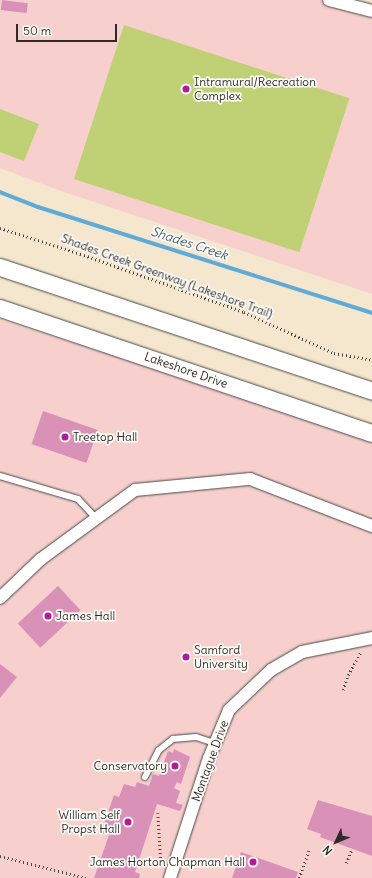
<!DOCTYPE html>
<style>
body{margin:0}
#map{position:relative;width:372px;height:878px;overflow:hidden;background:#f5e6ce;font-family:Delius,sans-serif}
div>[style]{position:absolute}
.built>*{inset:0;background:#f7d0cd}
.green>*{inset:0;background:#bfd174;transform-origin:0 0}
.stream>*{height:4px;margin:-2px;padding:0 2px;transform-origin:2px;border-radius:2px;background:#5fabd8}
.building>*{inset:0;background:#d991b8;transform-origin:0 0}
.path>*{height:2.5px;margin-top:-1.25px;transform-origin:0;background:repeating-linear-gradient(90deg,#494743 0 1px,transparent 0 4px)}
.roads{filter:drop-shadow(0 0 1px #494743) drop-shadow(0 0 1px #494743)}
.lane>*{height:6px;margin:-3px;padding:0 3px;transform-origin:3px;border-radius:3px;background:#fff}
.street>*{height:12px;margin:-6px;padding:0 6px;transform-origin:6px;border-radius:6px;background:#fff}
.secondary>*{height:17px;margin:-8.5px;padding:0 8.5px;transform-origin:8.5px;border-radius:8.5px;background:#fff}
.dots>*{width:11px;height:11px;translate:-50% -50%;box-sizing:border-box;border:2px solid #fdfcf7;border-radius:50%}
span{translate:-50% -50%;white-space:nowrap;text-align:center;line-height:1.15;-webkit-text-stroke:3.5px #fdfcf7;paint-order:stroke}
.poi-label{font-size:12px;color:#2b2b2b}
.left{translate:0 -50%;text-align:left}
.right{translate:-100% -50%;text-align:right}
.street-label{font-size:12px;color:#2b2b2b}
.water-label{font-size:13px;color:#405e70;font-style:italic}
.north{position:absolute;left:316px;top:822px;width:40px;height:40px;-webkit-text-stroke:3px #fdfcf7;paint-order:stroke;rotate:226deg;font-size:11px;font-weight:700;line-height:16px;text-align:center;color:#2b2b2b}
.north::after{content:'';display:block;margin:auto;width:14px;height:18px;background:#2b2b2b;clip-path:polygon(50% 0,100% 100%,50% 72%,0 100%)}
.scale{position:absolute;left:16px;top:24px;width:101px;height:18px;box-sizing:border-box;border:2px solid #2b2b2b;border-top:0;padding-left:5px;font-size:12px;line-height:14px;white-space:nowrap;color:#2b2b2b;-webkit-text-stroke:3px #fdfcf7;paint-order:stroke}
</style>
<div id="map">
<div class="built">
<i style="clip-path:polygon(0 0,336px 0,372px 10px,372px 294px,58px 190px,0 168px)"></i>
<i style="clip-path:polygon(0 320px,372px 436px,372px 878px,0 878px)"></i>
</div>
<div class="green">
<i style="left:124px;top:25px;width:237px;height:162px;rotate:18deg"></i>
<i style="clip-path:polygon(0 109px,39px 124px,24px 161px,0 152px)"></i>
</div>
<div class="stream">
<i style="left:0;top:192px;width:41px;rotate:21.5deg"></i>
<i style="left:38px;top:207px;width:350px;rotate:17.6deg"></i>
</div>
<div class="building">
<i style="left:2px;top:0;width:26px;height:10px;rotate:7deg"></i>
<i style="left:43px;top:411px;width:58px;height:35px;rotate:19deg"></i>
<i style="left:58px;top:586px;width:33px;height:55px;rotate:47deg"></i>
<i style="clip-path:polygon(0 664px,17px 677px,0 698px)"></i>
<i style="clip-path:polygon(174px 749px,190px 757px,181px 784px,177px 782px,174px 788px,180px 791px,176px 803px,183px 805px,180px 811px,157px 804px,135px 872px,140px 874px,139px 878px,94px 878px,109px 835px,101px 833px,114px 795px,119px 797px,124px 784px,135px 787px,137px 782px,149px 786px,153px 774px,159px 776px,168px 751px,173px 753px)"></i>
<i style="clip-path:polygon(318px 800px,372px 816px,372px 856px,320px 837px,321px 834px,307px 829px)"></i>
<i style="clip-path:polygon(241px 852px,298px 872px,296px 878px,232px 878px)"></i>
</div>
<div class="path">
<i style="left:0;top:228px;width:88px;rotate:17.8deg"></i>
<i style="left:84px;top:255px;width:170px;rotate:19.6deg"></i>
<i style="left:244px;top:312px;width:99px;rotate:24.5deg"></i>
<i style="left:334px;top:353px;width:39px;rotate:10deg"></i>
<i style="left:343px;top:690px;width:16px;rotate:-72deg"></i>
<i style="left:348px;top:675px;width:26px;rotate:-61deg"></i>
<i style="left:158px;top:813px;width:49px;rotate:86.5deg"></i>
<i style="left:0;top:856px;width:89px;rotate:14.3deg"></i>
<i style="left:346px;top:863px;width:13px;rotate:-67deg"></i>
<i style="left:299px;top:878px;width:29px;rotate:-70deg"></i>
</div>
<div class="roads">
<div class="lane">
<i style="left:0;top:476px;width:81px;rotate:16.4deg"></i>
<i style="left:78px;top:499px;width:26px;rotate:47deg"></i>
<i style="left:145px;top:777px;width:30px;rotate:-63deg"></i>
<i style="left:159px;top:750px;width:18px;rotate:-38deg"></i>
<i style="left:173px;top:739px;width:23px;rotate:-5deg"></i>
<i style="left:196px;top:737px;width:20px;rotate:18deg"></i>
</div>
<div class="street">
<i style="left:329px;top:0;width:44px;rotate:14.3deg"></i>
<i style="left:0;top:598px;width:57px;rotate:-43.6deg"></i>
<i style="left:41px;top:559px;width:117px;rotate:-36.3deg"></i>
<i style="left:135px;top:490px;width:116px;rotate:-5.5deg"></i>
<i style="left:250px;top:479px;width:131px;rotate:21.1deg"></i>
<i style="left:170px;top:878px;width:126px;rotate:-72deg"></i>
<i style="left:209px;top:758px;width:52px;rotate:-67.4deg"></i>
<i style="left:229px;top:710px;width:58px;rotate:-43.6deg"></i>
<i style="left:271px;top:670px;width:36px;rotate:-30deg"></i>
<i style="left:302px;top:652px;width:71px;rotate:-11.3deg"></i>
</div>
<div class="secondary">
<i style="left:0;top:267px;width:392px;rotate:18.4deg"></i>
<i style="left:0;top:308px;width:392px;rotate:18.6deg"></i>
</div>
</div>
<div class="dots">
<i style="left:186px;top:89px;background:#b5179e"></i>
<i style="left:65px;top:437px;background:#b5179e"></i>
<i style="left:48px;top:616px;background:#b5179e"></i>
<i style="left:186px;top:657px;background:#b5179e"></i>
<i style="left:175px;top:766px;background:#b5179e"></i>
<i style="left:128px;top:822px;background:#b5179e"></i>
<i style="left:253px;top:862px;background:#b5179e"></i>
</div>
<div class="poi-label">
<span class="left" style="left:194px;top:89px">Intramural/Recreation<br>Complex</span>
<span class="left" style="left:73px;top:437px">Treetop Hall</span>
<span class="left" style="left:56px;top:616px">James Hall</span>
<span class="left" style="left:194px;top:657px">Samford<br>University</span>
<span class="right" style="left:167px;top:766px">Conservatory</span>
<span class="right" style="left:120px;top:822px">William Self<br>Propst Hall</span>
<span class="right" style="left:245px;top:862px">James Horton Chapman Hall</span>
</div>
<div class="street-label">
<span style="left:167px;top:276px;rotate:20deg">Shades Creek Greenway (Lakeshore Trail)</span>
<span style="left:186px;top:370px;rotate:19deg">Lakeshore Drive</span>
<span style="left:210px;top:761px;rotate:-70deg">Montague Drive</span>
</div>
<div class="water-label">
<span style="left:189px;top:244px;rotate:18deg">Shades Creek</span>
</div>
<div class="north">N</div>
<div class="scale">50 m</div>
</div>
